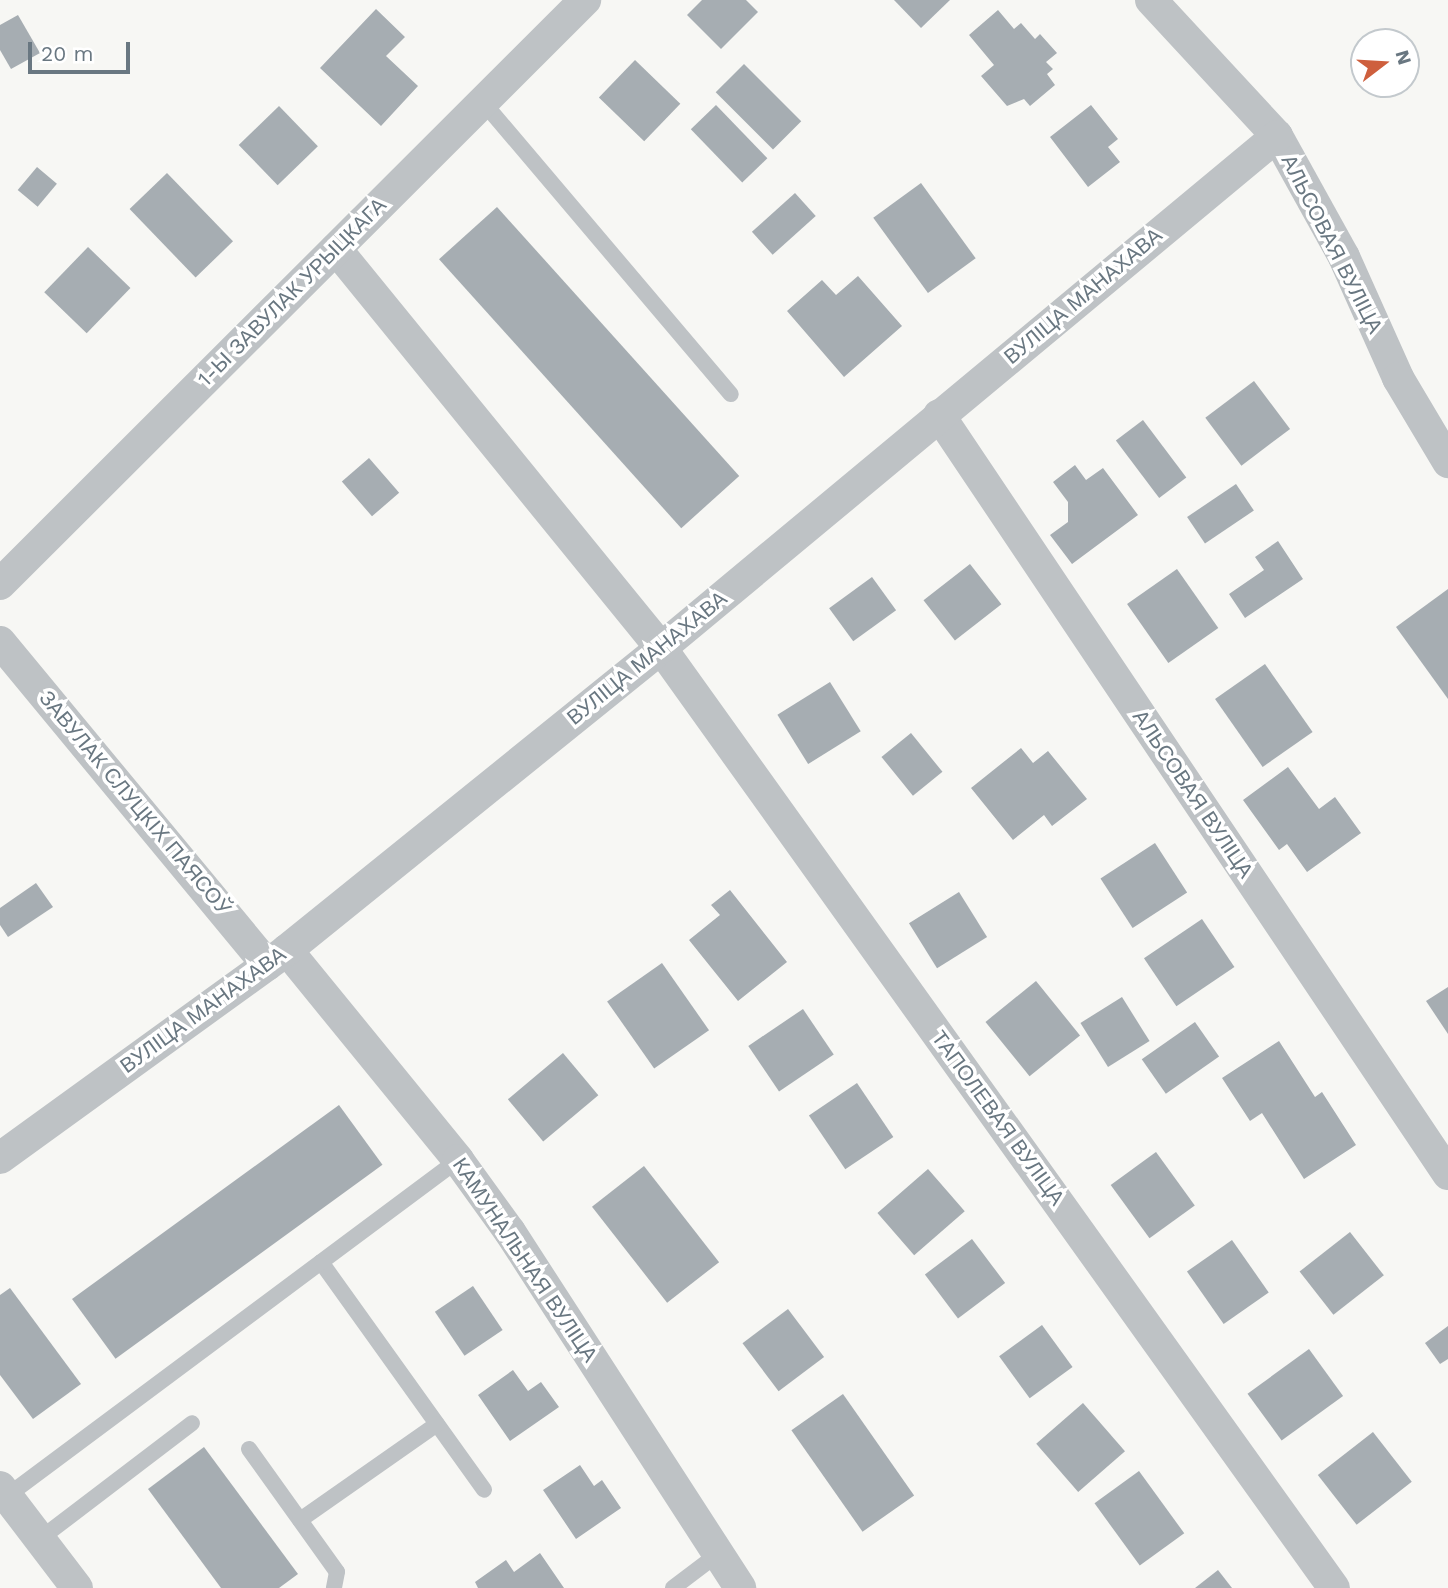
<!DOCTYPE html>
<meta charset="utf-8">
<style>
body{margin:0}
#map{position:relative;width:1448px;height:1588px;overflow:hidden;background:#f7f7f4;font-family:"Work Sans",sans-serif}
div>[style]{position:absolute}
.building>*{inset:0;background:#a6adb2;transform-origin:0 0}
.lane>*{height:16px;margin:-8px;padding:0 8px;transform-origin:8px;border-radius:8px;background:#bec2c5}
.street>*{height:32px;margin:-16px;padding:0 16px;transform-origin:16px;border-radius:16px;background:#bec2c5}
span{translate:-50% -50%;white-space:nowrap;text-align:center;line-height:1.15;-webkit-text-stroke:7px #fff;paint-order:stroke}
.street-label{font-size:21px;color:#697781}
.north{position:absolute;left:1350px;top:28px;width:70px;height:70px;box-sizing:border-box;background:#fff;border:2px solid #c3c9cd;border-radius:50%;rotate:73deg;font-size:19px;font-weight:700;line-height:28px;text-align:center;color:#697781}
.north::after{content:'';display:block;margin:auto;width:24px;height:32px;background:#ce5f3d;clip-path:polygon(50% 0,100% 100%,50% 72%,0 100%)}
.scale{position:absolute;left:28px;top:42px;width:102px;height:32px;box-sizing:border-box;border:4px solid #697781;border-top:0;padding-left:9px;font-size:21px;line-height:24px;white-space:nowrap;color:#697781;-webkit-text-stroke:5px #fff;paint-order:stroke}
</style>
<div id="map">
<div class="building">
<i style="clip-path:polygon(702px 0,746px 0,758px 12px,721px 49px,687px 15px)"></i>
<i style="clip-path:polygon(894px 0,950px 0,921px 28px)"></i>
<i style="clip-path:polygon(376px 9px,405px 37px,386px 56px,418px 86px,381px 126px,320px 68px)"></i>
<i style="clip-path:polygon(998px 10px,1014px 29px,1021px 23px,1035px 39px,1040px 34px,1057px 53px,1046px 62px,1053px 69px,1047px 74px,1055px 85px,1030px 106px,1024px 99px,1007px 106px,981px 76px,994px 65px,969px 35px)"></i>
<i style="clip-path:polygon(18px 15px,40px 53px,11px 69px,0 50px,0 25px)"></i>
<i style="left:635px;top:60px;width:63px;height:52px;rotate:44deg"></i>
<i style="left:744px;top:64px;width:81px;height:40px;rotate:45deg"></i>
<i style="left:716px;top:105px;width:74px;height:35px;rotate:46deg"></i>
<i style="clip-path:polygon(1091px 105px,1118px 139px,1108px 147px,1120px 162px,1088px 187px,1050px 137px)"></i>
<i style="left:279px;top:106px;width:56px;height:56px;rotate:46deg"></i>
<i style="left:37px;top:167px;width:26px;height:30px;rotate:40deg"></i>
<i style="left:167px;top:173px;width:95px;height:52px;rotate:46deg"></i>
<i style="left:921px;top:183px;width:93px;height:59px;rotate:54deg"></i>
<i style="left:795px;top:193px;width:31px;height:58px;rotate:48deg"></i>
<i style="left:497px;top:207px;width:362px;height:78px;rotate:48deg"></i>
<i style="left:88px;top:247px;width:59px;height:63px;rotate:44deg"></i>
<i style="clip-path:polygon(858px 276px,902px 326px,844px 377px,787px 311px,822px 280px,836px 295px)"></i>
<i style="left:1254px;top:381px;width:60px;height:61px;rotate:53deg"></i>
<i style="left:1143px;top:420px;width:72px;height:34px;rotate:53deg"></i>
<i style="left:369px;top:458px;width:46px;height:36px;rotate:49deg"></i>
<i style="clip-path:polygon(1075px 465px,1086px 480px,1103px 468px,1138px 515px,1072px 564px,1050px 535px,1068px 522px,1068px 502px,1053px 482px)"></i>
<i style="left:1236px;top:484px;width:32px;height:59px;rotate:56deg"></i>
<i style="clip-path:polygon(1278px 541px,1303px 579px,1245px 618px,1229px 594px,1264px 570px,1255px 557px)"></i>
<i style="left:970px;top:564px;width:51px;height:59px;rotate:52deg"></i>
<i style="left:1177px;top:569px;width:72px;height:61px;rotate:55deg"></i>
<i style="left:872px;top:577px;width:41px;height:53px;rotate:54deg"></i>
<i style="clip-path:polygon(1448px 589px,1448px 699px,1396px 627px)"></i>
<i style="left:1265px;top:664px;width:83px;height:61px;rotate:55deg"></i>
<i style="left:830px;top:682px;width:58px;height:62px;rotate:58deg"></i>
<i style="left:911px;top:733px;width:50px;height:38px;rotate:51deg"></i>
<i style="clip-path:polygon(1021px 748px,1033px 763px,1048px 751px,1087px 799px,1052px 826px,1044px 815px,1013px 840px,971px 788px)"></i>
<i style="clip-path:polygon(1288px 767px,1319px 809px,1335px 797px,1361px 833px,1307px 872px,1287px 844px,1279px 850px,1243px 800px)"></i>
<i style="left:1155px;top:843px;width:59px;height:65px;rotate:57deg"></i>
<i style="clip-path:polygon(36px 883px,53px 907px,8px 937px,0 925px,0 908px)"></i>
<i style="clip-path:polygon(730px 890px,787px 962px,738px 1001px,689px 940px,720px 915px,711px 905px)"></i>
<i style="left:959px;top:892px;width:53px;height:59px;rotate:58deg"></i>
<i style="left:1202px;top:919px;width:58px;height:70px;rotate:56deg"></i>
<i style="left:662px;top:963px;width:82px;height:67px;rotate:55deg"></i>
<i style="left:1036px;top:981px;width:70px;height:65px;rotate:51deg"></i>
<i style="clip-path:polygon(1448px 987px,1448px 1034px,1426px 1001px)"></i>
<i style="left:1122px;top:997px;width:52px;height:49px;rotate:58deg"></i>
<i style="left:803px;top:1009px;width:55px;height:66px;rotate:56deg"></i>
<i style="left:1195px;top:1022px;width:42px;height:65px;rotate:55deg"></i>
<i style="clip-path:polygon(1279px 1041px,1315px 1097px,1322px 1092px,1356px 1145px,1304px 1179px,1262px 1113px,1250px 1121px,1222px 1078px)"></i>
<i style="left:563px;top:1053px;width:55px;height:72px;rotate:50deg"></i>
<i style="left:857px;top:1083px;width:65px;height:58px;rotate:56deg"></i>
<i style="left:339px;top:1105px;width:74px;height:330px;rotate:54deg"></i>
<i style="left:1156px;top:1152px;width:66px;height:56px;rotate:54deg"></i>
<i style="left:644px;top:1166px;width:122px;height:66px;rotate:52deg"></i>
<i style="left:928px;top:1169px;width:56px;height:67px;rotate:49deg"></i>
<i style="left:1350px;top:1232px;width:55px;height:64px;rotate:52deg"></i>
<i style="left:972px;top:1239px;width:55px;height:59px;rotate:53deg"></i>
<i style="left:1232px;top:1240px;width:64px;height:55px;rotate:55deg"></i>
<i style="left:473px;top:1286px;width:53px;height:46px;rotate:56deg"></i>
<i style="clip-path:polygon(10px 1288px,81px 1384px,33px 1419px,0 1375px,0 1295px)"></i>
<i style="left:788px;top:1309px;width:60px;height:57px;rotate:53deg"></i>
<i style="left:1042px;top:1325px;width:52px;height:53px;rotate:54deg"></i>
<i style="clip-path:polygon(1448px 1326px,1448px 1359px,1440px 1364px,1425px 1343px)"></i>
<i style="left:1309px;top:1349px;width:58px;height:76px;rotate:54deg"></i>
<i style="clip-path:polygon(513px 1370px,528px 1391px,541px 1382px,559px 1407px,510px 1441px,478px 1395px)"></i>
<i style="left:843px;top:1394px;width:124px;height:63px;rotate:55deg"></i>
<i style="left:1083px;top:1403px;width:64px;height:62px;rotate:49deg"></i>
<i style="left:1373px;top:1432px;width:63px;height:70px;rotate:52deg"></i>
<i style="clip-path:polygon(204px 1447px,298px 1574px,279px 1588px,221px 1588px,148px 1489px)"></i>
<i style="clip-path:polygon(580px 1465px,594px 1486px,602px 1480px,621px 1508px,576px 1539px,543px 1490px)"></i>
<i style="left:1139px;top:1471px;width:77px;height:55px;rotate:54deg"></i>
<i style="clip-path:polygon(540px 1553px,564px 1588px,478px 1588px,475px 1582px,506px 1560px,514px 1572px)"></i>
<i style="clip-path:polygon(1218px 1570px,1232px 1588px,1195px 1588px)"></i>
</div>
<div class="lane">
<i style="left:483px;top:102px;width:383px;rotate:49.7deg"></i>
<i style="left:321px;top:1262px;width:280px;rotate:54.4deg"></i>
<i style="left:249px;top:1449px;width:151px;rotate:54.4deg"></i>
<i style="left:337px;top:1572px;width:16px;rotate:101deg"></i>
<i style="left:7px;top:1496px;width:562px;rotate:-36.69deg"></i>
<i style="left:300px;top:1520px;width:167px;rotate:-35deg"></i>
<i style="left:40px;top:1539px;width:191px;rotate:-37.3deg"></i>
<i style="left:673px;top:1588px;width:56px;rotate:-37.1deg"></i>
</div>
<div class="street">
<i style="left:1151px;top:0;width:185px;rotate:47.2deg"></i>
<i style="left:1277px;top:136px;width:138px;rotate:61deg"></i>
<i style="left:1344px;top:257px;width:133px;rotate:65.9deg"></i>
<i style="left:1398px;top:378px;width:98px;rotate:59.2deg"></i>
<i style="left:336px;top:249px;width:515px;rotate:50.84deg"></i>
<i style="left:661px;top:648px;width:1156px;rotate:54.4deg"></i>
<i style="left:939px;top:415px;width:914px;rotate:56.15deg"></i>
<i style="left:0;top:584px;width:827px;rotate:-44.95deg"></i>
<i style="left:0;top:642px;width:419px;rotate:50.4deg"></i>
<i style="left:287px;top:950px;width:271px;rotate:50.8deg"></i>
<i style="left:458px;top:1160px;width:89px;rotate:54.2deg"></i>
<i style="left:510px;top:1232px;width:424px;rotate:57.1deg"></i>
<i style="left:0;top:1158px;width:354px;rotate:-35.9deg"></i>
<i style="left:287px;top:950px;width:481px;rotate:-38.9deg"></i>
<i style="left:661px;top:648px;width:801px;rotate:-39.73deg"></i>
<i style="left:0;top:1487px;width:127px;rotate:52.7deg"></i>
</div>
<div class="street-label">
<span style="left:1332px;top:244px;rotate:63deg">АЛЬСОВАЯ ВУЛІЦА</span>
<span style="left:292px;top:292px;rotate:-45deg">1-Ы ЗАВУЛАК УРЫЦКАГА</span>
<span style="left:1083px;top:296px;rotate:-40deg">ВУЛІЦА МАНАХАВА</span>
<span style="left:647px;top:658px;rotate:-39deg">ВУЛІЦА МАНАХАВА</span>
<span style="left:1193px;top:794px;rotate:56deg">АЛЬСОВАЯ ВУЛІЦА</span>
<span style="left:135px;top:803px;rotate:50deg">ЗАВУЛАК СЛУЦКІХ ПАЯСОЎ</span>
<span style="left:203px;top:1010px;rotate:-36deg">ВУЛІЦА МАНАХАВА</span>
<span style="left:998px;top:1118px;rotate:54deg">ТАПОЛЕВАЯ ВУЛІЦА</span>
<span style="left:525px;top:1260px;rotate:56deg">КАМУНАЛЬНАЯ ВУЛІЦА</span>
</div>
<div class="north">N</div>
<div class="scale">20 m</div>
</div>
